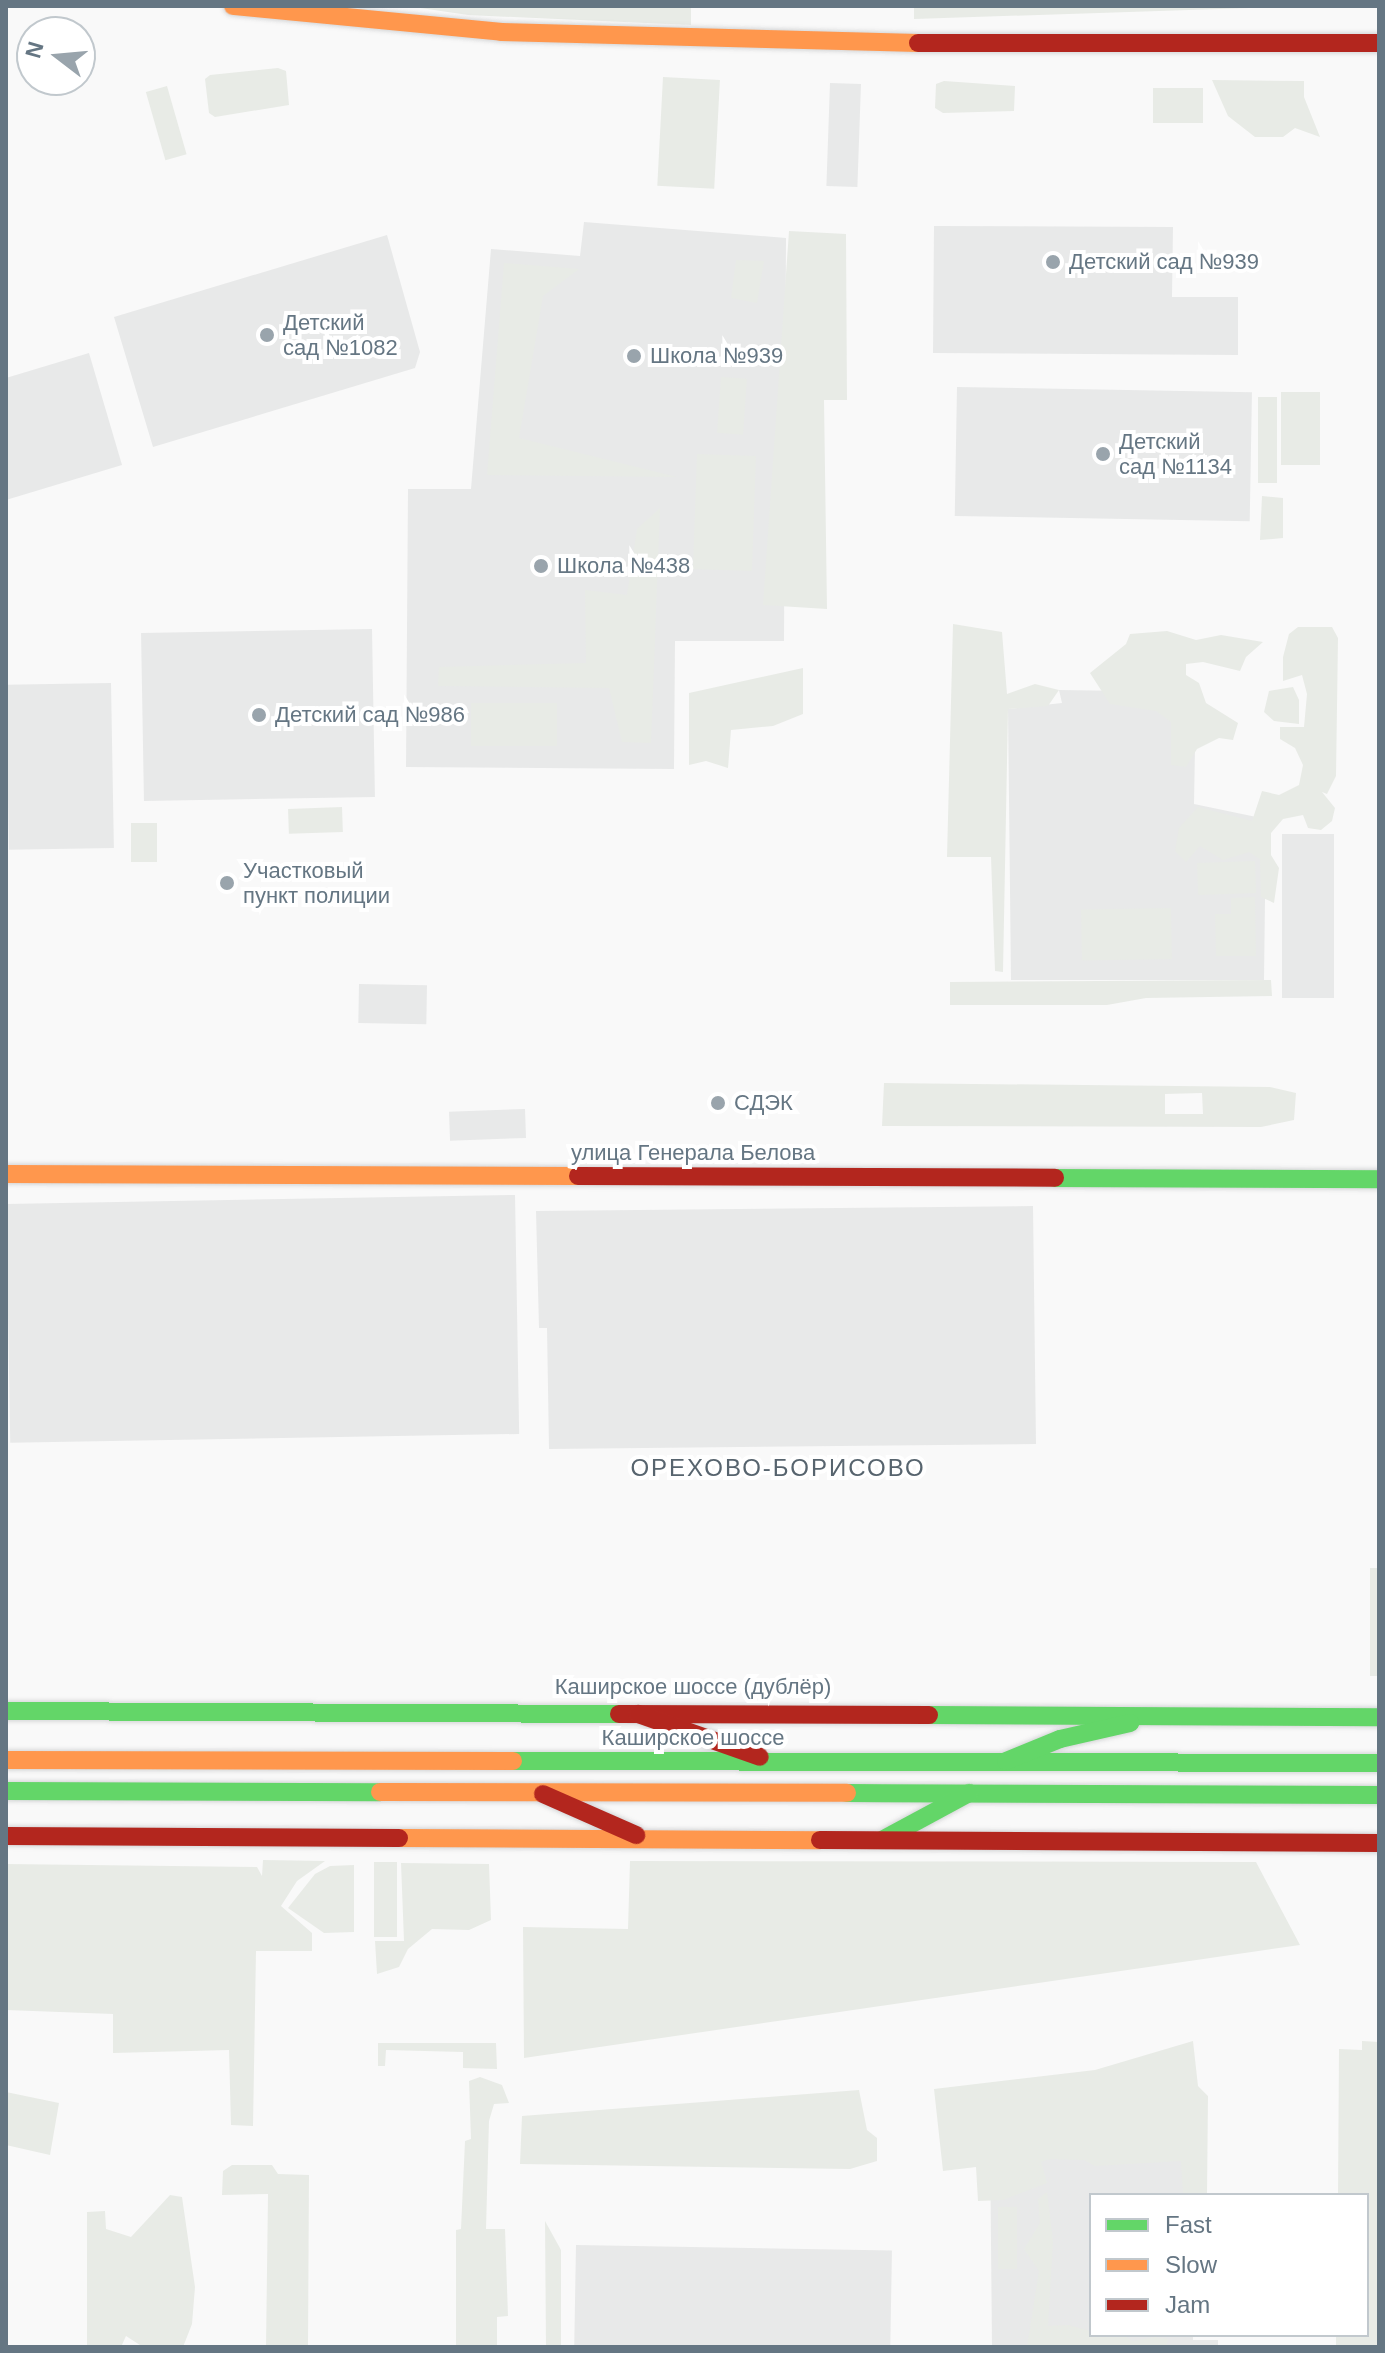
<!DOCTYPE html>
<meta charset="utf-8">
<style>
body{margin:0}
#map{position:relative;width:1385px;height:2353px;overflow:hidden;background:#f9f9f9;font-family:Helvetica,sans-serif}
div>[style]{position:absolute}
.built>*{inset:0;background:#e8e9e9;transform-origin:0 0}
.green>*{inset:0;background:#e8ebe6;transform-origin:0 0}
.roads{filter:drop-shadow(0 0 2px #d5d6d7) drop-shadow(0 0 2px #d5d6d7)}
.fast>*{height:18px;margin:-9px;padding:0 9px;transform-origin:9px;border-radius:9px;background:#63d668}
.slow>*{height:18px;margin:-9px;padding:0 9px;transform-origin:9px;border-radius:9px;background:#ff974d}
.jam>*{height:18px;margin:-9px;padding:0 9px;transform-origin:9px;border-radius:9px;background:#b3261e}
.dots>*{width:22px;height:22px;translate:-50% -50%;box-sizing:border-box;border:4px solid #fff;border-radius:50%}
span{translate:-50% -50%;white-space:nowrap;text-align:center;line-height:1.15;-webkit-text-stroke:8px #fff;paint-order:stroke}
.poi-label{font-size:22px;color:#657683}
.left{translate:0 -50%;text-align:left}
.street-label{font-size:22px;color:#657683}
.neighbourhood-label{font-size:24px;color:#57646e;letter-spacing:2px}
.frame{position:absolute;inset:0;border:8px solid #657683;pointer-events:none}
.legend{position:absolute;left:1089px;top:2193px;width:280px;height:144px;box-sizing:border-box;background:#fff;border:2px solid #c1c8cd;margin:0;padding:10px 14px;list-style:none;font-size:24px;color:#657683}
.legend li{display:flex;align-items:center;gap:16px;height:40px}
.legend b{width:40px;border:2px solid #c1c8cd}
.north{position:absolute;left:16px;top:16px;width:80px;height:80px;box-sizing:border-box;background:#fff;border:2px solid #c1c8cd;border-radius:50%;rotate:286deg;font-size:22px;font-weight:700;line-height:32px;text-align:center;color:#657683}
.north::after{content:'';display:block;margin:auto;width:28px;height:36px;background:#99a4ac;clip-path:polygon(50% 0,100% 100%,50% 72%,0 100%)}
</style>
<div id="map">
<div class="built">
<i style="left:830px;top:83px;width:31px;height:103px;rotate:2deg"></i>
<i style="clip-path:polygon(584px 222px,786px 238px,784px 641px,675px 641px,674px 769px,406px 767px,408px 489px,471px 489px,491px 249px,580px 256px)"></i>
<i style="clip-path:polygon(934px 226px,1173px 227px,1172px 297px,1238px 297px,1238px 355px,933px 353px)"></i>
<i style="clip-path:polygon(387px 235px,420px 352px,415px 368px,153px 447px,114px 317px)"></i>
<i style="clip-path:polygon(89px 353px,122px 465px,6px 500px,6px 378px)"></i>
<i style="left:957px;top:387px;width:295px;height:129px;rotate:1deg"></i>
<i style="left:372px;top:629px;width:168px;height:231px;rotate:89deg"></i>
<i style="left:111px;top:683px;width:165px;height:105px;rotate:89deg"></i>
<i style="clip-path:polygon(1059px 690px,1196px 692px,1194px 804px,1266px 819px,1264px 980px,1011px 980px,1008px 709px,1062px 703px)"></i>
<i style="left:1282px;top:834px;width:52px;height:164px"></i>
<i style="left:359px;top:984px;width:68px;height:39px;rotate:1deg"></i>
<i style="left:525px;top:1109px;width:29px;height:76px;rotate:88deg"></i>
<i style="left:515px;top:1195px;width:239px;height:509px;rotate:89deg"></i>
<i style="clip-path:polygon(1033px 1206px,1036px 1444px,549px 1449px,547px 1328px,539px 1328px,536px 1211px)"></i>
<i style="clip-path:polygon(1194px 2104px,1194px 2195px,1091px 2195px,1091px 2335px,1193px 2335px,1193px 2340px,1218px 2340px,1218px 2347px,992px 2347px,990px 2136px)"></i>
<i style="left:576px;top:2245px;width:316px;height:102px;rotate:1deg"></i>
</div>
<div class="green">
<i style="clip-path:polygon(407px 6px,691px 6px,691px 25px,468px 15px)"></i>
<i style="clip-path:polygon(914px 6px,1314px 6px,914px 19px)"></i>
<i style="clip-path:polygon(278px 68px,286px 71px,289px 105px,215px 117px,209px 113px,205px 79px,210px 75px)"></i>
<i style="left:663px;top:77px;width:57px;height:109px;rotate:3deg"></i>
<i style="clip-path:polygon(1212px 80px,1304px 81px,1304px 97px,1320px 137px,1295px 128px,1283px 137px,1255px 137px,1228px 116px)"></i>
<i style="clip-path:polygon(944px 81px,1015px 86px,1014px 111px,943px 113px,935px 108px,936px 84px)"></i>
<i style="left:167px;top:86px;width:71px;height:22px;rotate:74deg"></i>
<i style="left:1153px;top:88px;width:50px;height:35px"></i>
<i style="clip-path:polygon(789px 231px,846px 234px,847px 400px,824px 400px,827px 609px,763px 605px)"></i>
<i style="clip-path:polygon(736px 260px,764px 261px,757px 303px,731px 298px)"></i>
<i style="clip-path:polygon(504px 263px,579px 269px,543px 296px,519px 438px,677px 477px,487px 475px)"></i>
<i style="left:721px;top:377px;width:26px;height:56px;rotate:4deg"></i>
<i style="left:1281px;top:392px;width:39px;height:73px"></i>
<i style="left:1258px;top:397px;width:19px;height:86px"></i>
<i style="left:697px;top:454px;width:59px;height:115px;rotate:2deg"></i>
<i style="clip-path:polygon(1262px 496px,1283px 498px,1283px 538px,1260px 540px)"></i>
<i style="clip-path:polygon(660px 508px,651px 743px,622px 742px,609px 688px,438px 686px,439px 667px,586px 663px,585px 590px,627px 595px,637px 529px)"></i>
<i style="clip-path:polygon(953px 624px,1002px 632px,1007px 694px,1035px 684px,1059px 690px,1048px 706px,1008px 709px,1003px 972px,995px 971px,991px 857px,947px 857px)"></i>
<i style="clip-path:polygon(1298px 627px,1332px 627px,1338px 638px,1336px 776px,1327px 794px,1322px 792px,1335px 808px,1332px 821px,1321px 830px,1308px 828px,1303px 815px,1283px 819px,1271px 833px,1271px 855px,1279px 868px,1274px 903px,1261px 897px,1260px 859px,1249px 852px,1223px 860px,1200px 846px,1186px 862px,1175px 851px,1179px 828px,1198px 807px,1252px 821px,1262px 791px,1279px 795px,1299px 785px,1303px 765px,1295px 748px,1280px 739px,1280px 727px,1304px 727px,1307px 694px,1302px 675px,1283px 681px,1283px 657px,1289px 634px)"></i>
<i style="clip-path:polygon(1167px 631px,1196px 640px,1221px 635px,1263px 642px,1246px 657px,1240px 671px,1203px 662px,1186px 664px,1186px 675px,1199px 683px,1206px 703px,1238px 723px,1233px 740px,1219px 738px,1197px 749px,1186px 767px,1171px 765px,1171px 722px,1156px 711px,1110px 704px,1090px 673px,1126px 644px,1130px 634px)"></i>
<i style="clip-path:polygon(803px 668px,803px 714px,773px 726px,731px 730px,728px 768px,706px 761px,689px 765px,689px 693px)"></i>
<i style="clip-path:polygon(1293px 687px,1299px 700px,1299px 724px,1274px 721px,1264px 712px,1269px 691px)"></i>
<i style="left:471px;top:703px;width:86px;height:43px"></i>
<i style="left:342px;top:807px;width:25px;height:54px;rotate:88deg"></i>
<i style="left:157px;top:823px;width:39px;height:26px;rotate:90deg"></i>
<i style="left:1255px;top:861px;width:32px;height:58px;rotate:88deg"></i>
<i style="clip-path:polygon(1255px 897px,1256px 956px,1216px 956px,1215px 914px,1231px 914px,1231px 898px)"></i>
<i style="left:1171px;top:908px;width:51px;height:90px;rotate:89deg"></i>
<i style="clip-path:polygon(1271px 980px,1272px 996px,1146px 998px,1107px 1005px,950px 1005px,950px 982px)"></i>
<i style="clip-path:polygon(evenodd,884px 1083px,1270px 1087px,1296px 1093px,1294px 1120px,1261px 1127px,882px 1126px,884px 1083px,1202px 1093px,1203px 1114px,1165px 1114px,1165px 1094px,1202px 1093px)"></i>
<i style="left:1370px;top:1568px;width:9px;height:108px"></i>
<i style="clip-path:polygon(263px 1860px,325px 1861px,297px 1881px,281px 1906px,312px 1933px,312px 1951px,256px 1951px,253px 2126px,231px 2125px,229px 2050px,113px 2053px,113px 2014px,6px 2010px,6px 1864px,257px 1867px,262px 1876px)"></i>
<i style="clip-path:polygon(630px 1861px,1256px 1862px,1300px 1945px,524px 2058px,523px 1927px,628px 1929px)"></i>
<i style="left:374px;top:1862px;width:23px;height:75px"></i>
<i style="clip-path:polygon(401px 1863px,489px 1864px,491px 1920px,469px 1930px,432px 1929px,408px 1949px,399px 1967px,377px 1974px,375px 1941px,404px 1941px)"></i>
<i style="clip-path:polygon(354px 1865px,354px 1932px,324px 1933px,288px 1908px,315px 1874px,330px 1866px)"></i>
<i style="clip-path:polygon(1193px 2041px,1198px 2086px,1208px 2096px,1207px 2195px,1183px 2195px,1181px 2161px,1095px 2166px,1084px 2160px,1050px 2159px,1041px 2162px,1047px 2183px,1003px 2200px,978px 2201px,976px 2167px,943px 2171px,934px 2089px,1095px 2070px)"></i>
<i style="clip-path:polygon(1362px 2041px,1379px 2042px,1379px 2347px,1336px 2347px,1336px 2335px,1367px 2335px,1367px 2195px,1338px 2195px,1339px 2049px,1362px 2050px)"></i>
<i style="clip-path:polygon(378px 2043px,496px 2043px,497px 2069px,463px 2068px,463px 2052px,386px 2050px,385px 2066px,378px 2066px)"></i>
<i style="clip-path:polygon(480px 2077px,502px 2085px,509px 2103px,494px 2104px,489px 2121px,486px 2229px,505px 2229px,508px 2316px,497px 2317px,497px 2347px,456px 2347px,456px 2230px,461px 2229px,465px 2141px,471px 2139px,469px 2081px)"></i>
<i style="clip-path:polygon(859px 2090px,867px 2130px,877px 2138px,877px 2161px,850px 2169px,520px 2164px,522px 2116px)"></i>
<i style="clip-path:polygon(6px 2092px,59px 2103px,50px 2155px,6px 2145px)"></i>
<i style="clip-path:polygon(232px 2165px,272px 2165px,278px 2174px,309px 2175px,308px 2347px,266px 2347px,268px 2194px,222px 2195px,223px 2171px)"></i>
<i style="clip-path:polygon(1047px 2192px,1053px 2241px,1048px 2326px,1068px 2325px,1091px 2331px,1091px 2335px,1124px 2335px,1133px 2341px,1154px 2337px,1168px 2339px,1166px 2347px,1027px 2347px,1039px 2271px,1024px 2249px,1040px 2223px,1038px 2199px)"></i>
<i style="clip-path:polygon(170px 2195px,182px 2197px,195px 2287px,192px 2324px,183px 2347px,143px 2347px,126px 2336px,121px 2347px,87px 2347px,87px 2212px,105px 2211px,106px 2229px,131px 2237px)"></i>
<i style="left:998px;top:2207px;width:19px;height:62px"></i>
<i style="clip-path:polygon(545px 2221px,561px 2250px,561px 2347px,546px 2347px)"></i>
</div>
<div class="roads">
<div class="fast">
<i style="left:1055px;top:1178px;width:324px;rotate:0.2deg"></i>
<i style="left:6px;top:1711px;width:613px;rotate:0.28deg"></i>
<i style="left:929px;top:1715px;width:450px;rotate:0.3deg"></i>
<i style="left:513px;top:1761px;width:866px;rotate:0.13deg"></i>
<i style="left:1006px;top:1761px;width:58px;rotate:-22.2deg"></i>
<i style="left:1060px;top:1739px;width:72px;rotate:-12.9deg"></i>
<i style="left:6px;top:1791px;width:374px;rotate:0.2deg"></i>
<i style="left:847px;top:1793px;width:532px;rotate:0.22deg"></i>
<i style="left:884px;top:1839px;width:97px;rotate:-28.4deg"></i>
</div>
<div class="slow">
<i style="left:233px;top:6px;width:269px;rotate:5.5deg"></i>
<i style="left:501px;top:32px;width:417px;rotate:1.5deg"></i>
<i style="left:6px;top:1174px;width:572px;rotate:0.2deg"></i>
<i style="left:6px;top:1760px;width:507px;rotate:0.11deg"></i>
<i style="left:380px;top:1792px;width:467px;rotate:0.1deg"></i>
<i style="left:399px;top:1838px;width:421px;rotate:0.3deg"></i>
</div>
<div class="jam">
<i style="left:918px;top:43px;width:461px"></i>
<i style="left:578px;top:1176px;width:477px;rotate:0.2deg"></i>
<i style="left:619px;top:1714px;width:310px;rotate:0.2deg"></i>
<i style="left:638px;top:1714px;width:129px;rotate:19.4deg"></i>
<i style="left:543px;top:1794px;width:102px;rotate:23.8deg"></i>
<i style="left:6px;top:1836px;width:393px;rotate:0.3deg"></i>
<i style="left:820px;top:1840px;width:559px;rotate:0.31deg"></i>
</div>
</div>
<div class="dots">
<i style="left:1053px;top:262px;background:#99a4ac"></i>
<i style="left:267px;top:335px;background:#99a4ac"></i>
<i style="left:634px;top:356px;background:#99a4ac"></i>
<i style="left:1103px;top:454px;background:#99a4ac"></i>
<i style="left:541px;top:566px;background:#99a4ac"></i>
<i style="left:259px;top:715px;background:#99a4ac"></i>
<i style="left:227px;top:883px;background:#99a4ac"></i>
<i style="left:718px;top:1103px;background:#99a4ac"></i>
</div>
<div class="poi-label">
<span class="left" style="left:1069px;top:262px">Детский сад №939</span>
<span class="left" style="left:283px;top:335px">Детский<br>сад №1082</span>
<span class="left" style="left:650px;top:356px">Школа №939</span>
<span class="left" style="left:1119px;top:454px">Детский<br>сад №1134</span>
<span class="left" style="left:557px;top:566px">Школа №438</span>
<span class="left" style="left:275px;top:715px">Детский сад №986</span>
<span class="left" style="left:243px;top:883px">Участковый<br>пункт полиции</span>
<span class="left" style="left:734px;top:1103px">СДЭК</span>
</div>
<div class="street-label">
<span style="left:693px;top:1153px">улица Генерала Белова</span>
<span style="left:693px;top:1687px">Каширское шоссе (дублёр)</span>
<span style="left:693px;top:1738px">Каширское шоссе</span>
</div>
<div class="neighbourhood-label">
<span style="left:778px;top:1468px">ОРЕХОВО-БОРИСОВО</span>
</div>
<div class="frame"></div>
<ul class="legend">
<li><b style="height:10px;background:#63d668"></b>Fast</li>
<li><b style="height:10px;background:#ff974d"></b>Slow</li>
<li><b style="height:10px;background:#b3261e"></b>Jam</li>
</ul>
<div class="north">N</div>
</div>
